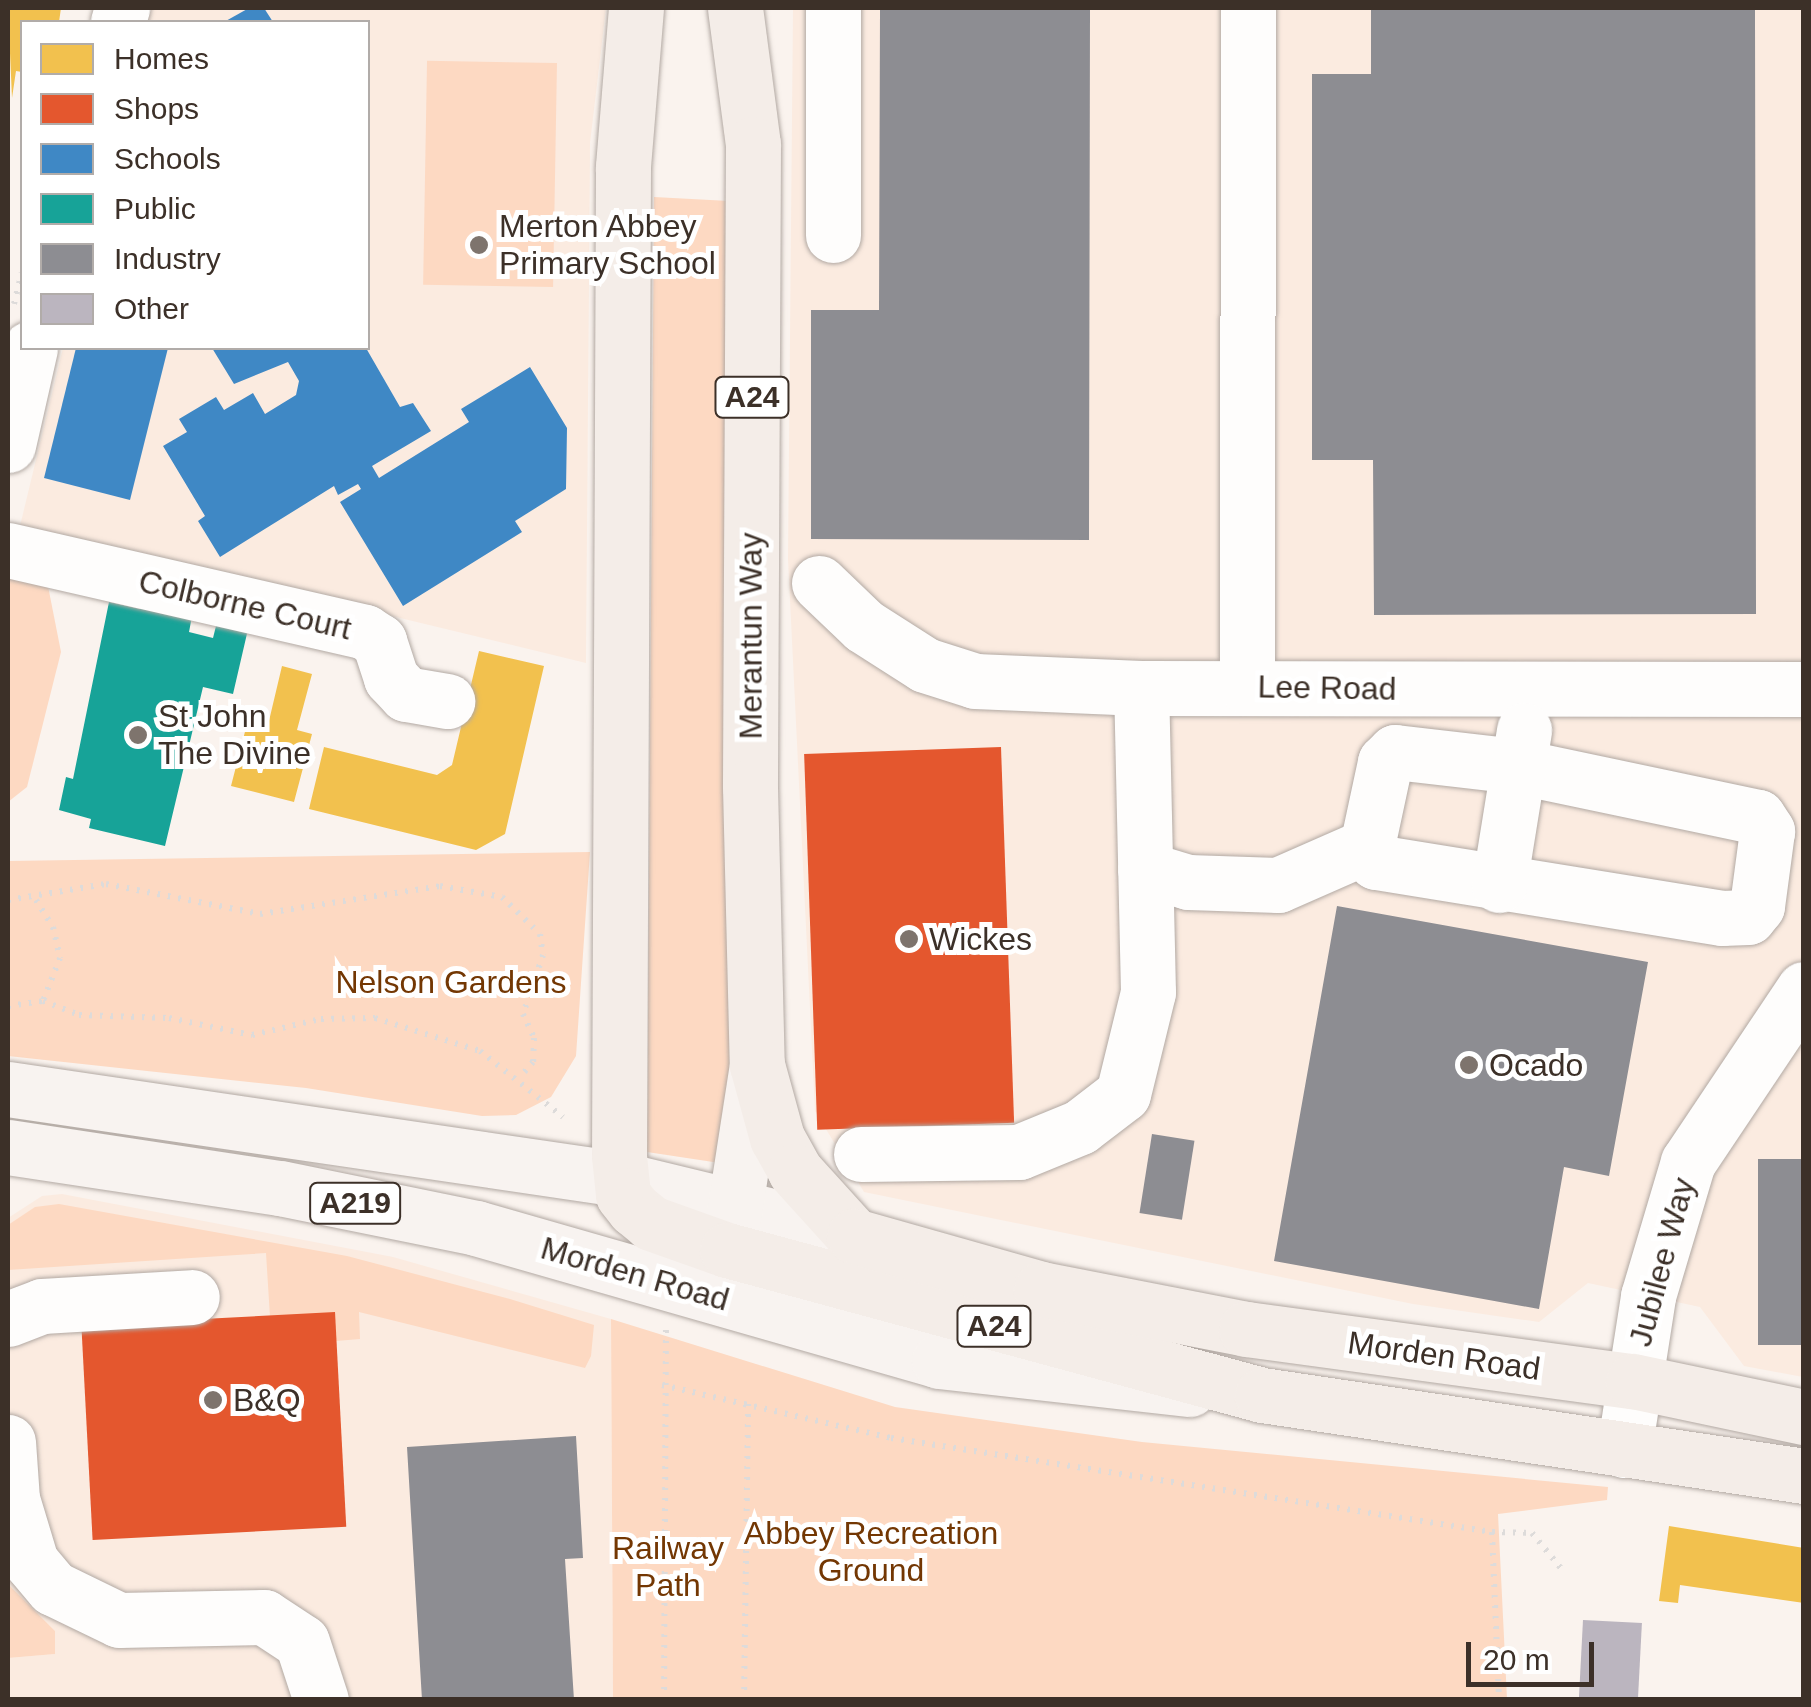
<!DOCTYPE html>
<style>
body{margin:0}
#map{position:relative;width:1811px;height:1707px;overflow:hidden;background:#faf3ee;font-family:Arial,sans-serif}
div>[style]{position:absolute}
.built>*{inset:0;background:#fbebe0}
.green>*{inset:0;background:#fdd9c2;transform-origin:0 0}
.homes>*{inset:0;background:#f2c14e}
.shops>*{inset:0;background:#e4572e;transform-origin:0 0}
.schools>*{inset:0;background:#3f88c5}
.public>*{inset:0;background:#17a398}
.industry>*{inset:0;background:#8d8d92;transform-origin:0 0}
.building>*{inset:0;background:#bbb5bf;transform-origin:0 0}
.path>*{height:6px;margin-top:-3px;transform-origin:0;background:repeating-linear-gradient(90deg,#dddbda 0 2.5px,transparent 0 10.5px)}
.roads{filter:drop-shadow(0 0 2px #b2a9a3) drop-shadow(0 0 2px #b2a9a3)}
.minor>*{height:55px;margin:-27.5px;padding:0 27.5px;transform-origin:27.5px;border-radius:27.5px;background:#fefdfc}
.major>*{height:55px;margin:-27.5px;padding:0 27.5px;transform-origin:27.5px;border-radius:27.5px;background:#f8f3f0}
.highway>*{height:55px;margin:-27.5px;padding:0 27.5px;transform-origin:27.5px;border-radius:27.5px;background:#f4ede8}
.dots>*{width:28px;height:28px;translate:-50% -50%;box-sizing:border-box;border:5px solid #fff;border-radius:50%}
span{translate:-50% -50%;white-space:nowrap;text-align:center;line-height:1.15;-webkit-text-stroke:10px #fff;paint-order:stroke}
.shield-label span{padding:2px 8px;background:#fff;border:2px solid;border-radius:8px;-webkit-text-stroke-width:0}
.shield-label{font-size:30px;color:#3c3028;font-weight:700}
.poi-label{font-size:32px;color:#3c3028}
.left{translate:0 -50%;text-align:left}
.street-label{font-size:32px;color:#3c3028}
.park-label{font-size:32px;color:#733703}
.frame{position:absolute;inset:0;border:10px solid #3c3028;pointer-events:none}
.legend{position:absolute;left:20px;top:20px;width:350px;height:330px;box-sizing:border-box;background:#fff;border:2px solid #b1aca9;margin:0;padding:12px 18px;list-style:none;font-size:30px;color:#3c3028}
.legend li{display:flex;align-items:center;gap:20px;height:50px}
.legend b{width:50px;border:2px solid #b1aca9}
.scale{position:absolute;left:1466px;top:1642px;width:128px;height:45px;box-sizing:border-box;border:5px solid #3c3028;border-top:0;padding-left:12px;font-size:30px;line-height:35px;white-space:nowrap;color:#3c3028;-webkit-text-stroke:8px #fff;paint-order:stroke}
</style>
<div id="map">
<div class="built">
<i style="clip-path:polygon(147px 8px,606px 8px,590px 143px,586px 663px,20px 526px,63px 348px,368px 348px,368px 22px,143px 22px)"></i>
<i style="clip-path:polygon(793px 8px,1803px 8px,1803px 1377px,1744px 1366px,1700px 1307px,1588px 1283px,1539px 1322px,1413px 1304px,864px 1192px,815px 1111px,788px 559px)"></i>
<i style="clip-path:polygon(62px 1194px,393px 1257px,611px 1319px,613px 1699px,8px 1699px,8px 1658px,55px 1654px,55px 1631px,8px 1584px,8px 1218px,42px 1196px)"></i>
</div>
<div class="green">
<i style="left:557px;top:63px;width:224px;height:130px;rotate:91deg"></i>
<i style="clip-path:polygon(654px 197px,729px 201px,733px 1165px,647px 1152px)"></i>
<i style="clip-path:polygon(8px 572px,47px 581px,61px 652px,27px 787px,8px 802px)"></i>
<i style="clip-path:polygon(590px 852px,576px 1056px,551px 1097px,516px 1115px,482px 1116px,306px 1088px,8px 1056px,8px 861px)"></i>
<i style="clip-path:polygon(59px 1204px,347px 1256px,510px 1299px,594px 1325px,591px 1356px,585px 1368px,359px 1312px,360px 1339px,336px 1341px,270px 1317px,266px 1253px,8px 1270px,8px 1225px,35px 1207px)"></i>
<i style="clip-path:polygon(611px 1319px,895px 1407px,1142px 1442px,1608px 1487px,1607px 1500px,1498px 1514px,1507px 1699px,613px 1699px)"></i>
<i style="clip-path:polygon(8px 1584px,55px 1631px,55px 1654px,8px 1658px)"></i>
</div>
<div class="homes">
<i style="clip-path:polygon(8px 8px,61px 8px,59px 22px,22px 22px,22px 72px,16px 71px,12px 98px)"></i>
<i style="clip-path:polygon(479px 651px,544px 666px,505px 834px,476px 850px,309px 809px,324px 747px,437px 775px,452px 765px)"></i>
<i style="clip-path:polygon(282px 666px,312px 674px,297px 730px,312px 734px,294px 802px,231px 786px,248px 720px,268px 725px)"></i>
<i style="clip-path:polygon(1669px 1526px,1804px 1548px,1804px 1603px,1680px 1585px,1678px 1603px,1659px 1601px)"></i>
</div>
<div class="shops">
<i style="left:1001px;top:747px;width:376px;height:197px;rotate:88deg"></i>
<i style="left:335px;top:1312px;width:215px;height:254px;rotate:87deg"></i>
</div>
<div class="schools">
<i style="clip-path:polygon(249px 8px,264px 8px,273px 22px,224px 22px)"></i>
<i style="clip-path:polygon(76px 348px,168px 348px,130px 500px,44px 478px)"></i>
<i style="clip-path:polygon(212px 348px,366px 348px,400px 407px,413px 403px,431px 431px,372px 466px,379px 478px,469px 422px,461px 409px,530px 367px,567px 428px,566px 489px,515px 521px,522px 532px,403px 606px,340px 502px,361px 489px,358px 484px,338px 495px,334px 486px,220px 557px,198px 521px,205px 516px,163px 446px,187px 432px,179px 419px,216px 397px,224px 410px,253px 393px,265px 414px,296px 395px,299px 381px,288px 362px,234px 384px)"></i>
</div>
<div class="public">
<i style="clip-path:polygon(142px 598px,193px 611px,189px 632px,213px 638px,218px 618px,249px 625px,233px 694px,203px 687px,165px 846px,89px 828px,91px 819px,59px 810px,66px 777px,73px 779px,109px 602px,140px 609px)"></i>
</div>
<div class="industry">
<i style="clip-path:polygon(880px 8px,1090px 8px,1089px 540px,811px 539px,811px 310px,879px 310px)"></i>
<i style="clip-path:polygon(1371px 8px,1755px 8px,1756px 614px,1374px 615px,1373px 460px,1312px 460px,1312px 74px,1371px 74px)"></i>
<i style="clip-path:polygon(1337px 906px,1648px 962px,1609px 1176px,1564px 1167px,1539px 1309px,1274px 1261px)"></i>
<i style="left:1152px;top:1134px;width:43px;height:80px;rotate:9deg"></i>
<i style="left:1758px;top:1159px;width:46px;height:186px"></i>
<i style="clip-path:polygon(576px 1436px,583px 1558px,565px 1559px,574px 1700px,422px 1700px,407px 1447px)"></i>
</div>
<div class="building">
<i style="left:1583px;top:1620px;width:59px;height:80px;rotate:3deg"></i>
</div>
<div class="path">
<i style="left:14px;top:304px;width:32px;rotate:-76deg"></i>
<i style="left:8px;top:900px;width:99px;rotate:-9.3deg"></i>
<i style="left:106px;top:884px;width:157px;rotate:11deg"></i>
<i style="left:260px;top:914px;width:182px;rotate:-8.8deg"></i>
<i style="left:440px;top:886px;width:63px;rotate:10.1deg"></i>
<i style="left:502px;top:897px;width:53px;rotate:44.2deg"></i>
<i style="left:540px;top:934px;width:21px;rotate:82deg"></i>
<i style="left:543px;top:955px;width:62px;rotate:108.7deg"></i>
<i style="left:523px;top:1014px;width:26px;rotate:65deg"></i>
<i style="left:534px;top:1038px;width:24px;rotate:92deg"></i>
<i style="left:533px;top:1062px;width:20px;rotate:131deg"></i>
<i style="left:36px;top:900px;width:32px;rotate:58deg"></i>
<i style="left:53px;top:927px;width:32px;rotate:77deg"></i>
<i style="left:60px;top:958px;width:46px;rotate:111.6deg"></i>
<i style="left:8px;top:1006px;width:35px;rotate:-8deg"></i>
<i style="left:43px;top:1001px;width:39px;rotate:21deg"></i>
<i style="left:79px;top:1015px;width:90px;rotate:1.9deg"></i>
<i style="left:169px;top:1018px;width:85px;rotate:11.6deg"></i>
<i style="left:252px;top:1035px;width:71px;rotate:-13.1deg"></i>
<i style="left:321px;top:1019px;width:54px;rotate:-1.1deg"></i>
<i style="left:375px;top:1018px;width:110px;rotate:17.4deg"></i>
<i style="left:480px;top:1051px;width:106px;rotate:38.5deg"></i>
<i style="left:662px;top:1385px;width:235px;rotate:13deg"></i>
<i style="left:891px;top:1438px;width:608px;rotate:8.89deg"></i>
<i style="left:1492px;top:1532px;width:40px;rotate:1.4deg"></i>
<i style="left:1532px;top:1533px;width:50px;rotate:50.6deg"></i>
<i style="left:1492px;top:1532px;width:168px;rotate:87.6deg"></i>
<i style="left:664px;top:1700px;width:371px;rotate:-89.7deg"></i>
<i style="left:744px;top:1700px;width:297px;rotate:-89.2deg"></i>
</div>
<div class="roads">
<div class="minor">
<i style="left:118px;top:22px;width:15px;rotate:-74deg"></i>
<i style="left:833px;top:235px;width:227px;rotate:-90deg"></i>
<i style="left:8px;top:445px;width:99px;rotate:-77.2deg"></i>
<i style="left:8px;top:550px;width:366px;rotate:12.9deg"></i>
<i style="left:365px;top:632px;width:17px;rotate:33deg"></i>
<i style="left:379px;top:641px;width:39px;rotate:72deg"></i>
<i style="left:391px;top:678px;width:22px;rotate:47deg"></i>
<i style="left:406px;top:694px;width:42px;rotate:9.7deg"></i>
<i style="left:819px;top:583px;width:62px;rotate:43.7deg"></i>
<i style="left:864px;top:626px;width:72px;rotate:32.6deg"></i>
<i style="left:925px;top:665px;width:52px;rotate:17.7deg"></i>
<i style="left:975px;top:681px;width:166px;rotate:2.4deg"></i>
<i style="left:1141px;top:688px;width:663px;rotate:0.09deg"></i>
<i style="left:1247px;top:687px;width:679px;rotate:-89.92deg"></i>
<i style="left:1395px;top:752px;width:122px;rotate:6.6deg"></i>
<i style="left:1516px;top:766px;width:247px;rotate:11.9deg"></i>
<i style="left:1758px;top:817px;width:17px;rotate:57deg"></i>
<i style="left:1767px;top:831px;width:76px;rotate:97.6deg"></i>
<i style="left:1757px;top:906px;width:14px;rotate:129deg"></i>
<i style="left:1748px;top:917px;width:26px;rotate:178deg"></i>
<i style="left:1722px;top:918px;width:351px;rotate:-170.8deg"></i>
<i style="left:1376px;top:862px;width:18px;rotate:-119deg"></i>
<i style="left:1367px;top:846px;width:86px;rotate:-77.9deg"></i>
<i style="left:1385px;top:762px;width:14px;rotate:-45deg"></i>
<i style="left:1145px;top:869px;width:45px;rotate:16.8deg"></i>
<i style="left:1188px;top:882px;width:90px;rotate:1.9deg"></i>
<i style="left:1278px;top:885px;width:97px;rotate:-23.7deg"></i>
<i style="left:1499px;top:885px;width:157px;rotate:-80.8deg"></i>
<i style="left:861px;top:1154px;width:158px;rotate:-0.7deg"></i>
<i style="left:1019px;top:1152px;width:66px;rotate:-22.3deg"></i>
<i style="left:1080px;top:1127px;width:54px;rotate:-37.5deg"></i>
<i style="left:1123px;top:1094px;width:105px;rotate:-76.2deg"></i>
<i style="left:1148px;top:992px;width:304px;rotate:-91.3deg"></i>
<i style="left:8px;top:1319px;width:36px;rotate:-21deg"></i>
<i style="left:42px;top:1306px;width:150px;rotate:-3.4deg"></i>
<i style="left:8px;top:1442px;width:57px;rotate:86deg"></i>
<i style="left:12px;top:1499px;width:66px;rotate:73.2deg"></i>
<i style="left:31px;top:1562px;width:34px;rotate:50deg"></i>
<i style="left:53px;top:1588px;width:73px;rotate:25.9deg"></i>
<i style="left:119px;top:1620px;width:145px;rotate:-1.2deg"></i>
<i style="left:264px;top:1617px;width:45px;rotate:33.3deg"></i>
<i style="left:302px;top:1642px;width:61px;rotate:71.9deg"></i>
<i style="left:1624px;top:1450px;width:156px;rotate:-81.1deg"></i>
<i style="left:1648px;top:1296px;width:140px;rotate:-73.4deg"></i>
<i style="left:1688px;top:1162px;width:208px;rotate:-56.2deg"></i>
</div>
<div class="major">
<i style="left:8px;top:1089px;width:618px;rotate:8.38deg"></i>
<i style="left:619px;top:1179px;width:242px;rotate:13.6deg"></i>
<i style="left:8px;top:1147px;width:275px;rotate:8.6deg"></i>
<i style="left:280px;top:1188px;width:200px;rotate:11.5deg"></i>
<i style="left:476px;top:1228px;width:482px;rotate:16deg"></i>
<i style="left:939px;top:1361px;width:252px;rotate:6.4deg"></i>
<i style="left:730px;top:1239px;width:176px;rotate:-81.2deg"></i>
</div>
<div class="highway">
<i style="left:636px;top:8px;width:160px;rotate:94.7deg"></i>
<i style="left:623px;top:167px;width:989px;rotate:90.23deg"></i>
<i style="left:619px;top:1156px;width:39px;rotate:84deg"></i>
<i style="left:623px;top:1195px;width:18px;rotate:52deg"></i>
<i style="left:634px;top:1209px;width:22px;rotate:39deg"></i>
<i style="left:651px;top:1223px;width:81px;rotate:19.6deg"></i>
<i style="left:727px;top:1250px;width:554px;rotate:15.16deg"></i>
<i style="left:1262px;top:1395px;width:548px;rotate:8.5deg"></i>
<i style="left:735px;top:8px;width:137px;rotate:82.5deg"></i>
<i style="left:753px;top:144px;width:643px;rotate:90.27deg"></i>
<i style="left:750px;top:787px;width:278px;rotate:88.6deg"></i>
<i style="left:757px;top:1065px;width:76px;rotate:74.7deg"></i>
<i style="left:777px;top:1138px;width:38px;rotate:61deg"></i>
<i style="left:795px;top:1171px;width:88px;rotate:47.8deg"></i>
<i style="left:854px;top:1236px;width:194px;rotate:15.8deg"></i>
<i style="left:1041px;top:1289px;width:209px;rotate:11deg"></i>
<i style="left:1246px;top:1329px;width:390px;rotate:7.7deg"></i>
<i style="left:1633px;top:1381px;width:175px;rotate:11.9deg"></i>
</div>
</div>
<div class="dots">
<i style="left:479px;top:245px;background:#7e746d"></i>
<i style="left:138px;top:735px;background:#7e746d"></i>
<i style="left:909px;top:939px;background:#7e746d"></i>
<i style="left:1469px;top:1065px;background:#7e746d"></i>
<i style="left:213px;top:1400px;background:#7e746d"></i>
</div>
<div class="shield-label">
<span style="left:752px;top:397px">A24</span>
<span style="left:355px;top:1203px">A219</span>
<span style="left:994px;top:1326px">A24</span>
</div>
<div class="poi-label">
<span class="left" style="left:499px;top:245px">Merton Abbey<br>Primary School</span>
<span class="left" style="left:158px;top:735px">St John<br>The Divine</span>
<span class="left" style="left:929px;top:939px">Wickes</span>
<span class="left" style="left:1489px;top:1065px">Ocado</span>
<span class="left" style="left:233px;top:1400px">B&amp;Q</span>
</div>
<div class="street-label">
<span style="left:245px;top:605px;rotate:13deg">Colborne Court</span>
<span style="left:751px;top:636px;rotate:-90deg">Merantun Way</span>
<span style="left:1327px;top:688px;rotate:1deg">Lee Road</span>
<span style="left:1662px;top:1262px;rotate:-75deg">Jubilee Way</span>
<span style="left:635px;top:1274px;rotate:16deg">Morden Road</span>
<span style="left:1444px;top:1356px;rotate:8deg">Morden Road</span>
</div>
<div class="park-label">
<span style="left:451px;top:982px">Nelson Gardens</span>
<span style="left:871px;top:1552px">Abbey Recreation<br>Ground</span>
<span style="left:668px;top:1567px">Railway<br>Path</span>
</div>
<div class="frame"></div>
<ul class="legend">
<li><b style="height:28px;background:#f2c14e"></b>Homes</li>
<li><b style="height:28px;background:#e4572e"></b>Shops</li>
<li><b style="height:28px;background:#3f88c5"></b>Schools</li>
<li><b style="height:28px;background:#17a398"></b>Public</li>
<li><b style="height:28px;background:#8d8d92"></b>Industry</li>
<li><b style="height:28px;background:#bbb5bf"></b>Other</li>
</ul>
<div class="scale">20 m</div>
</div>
